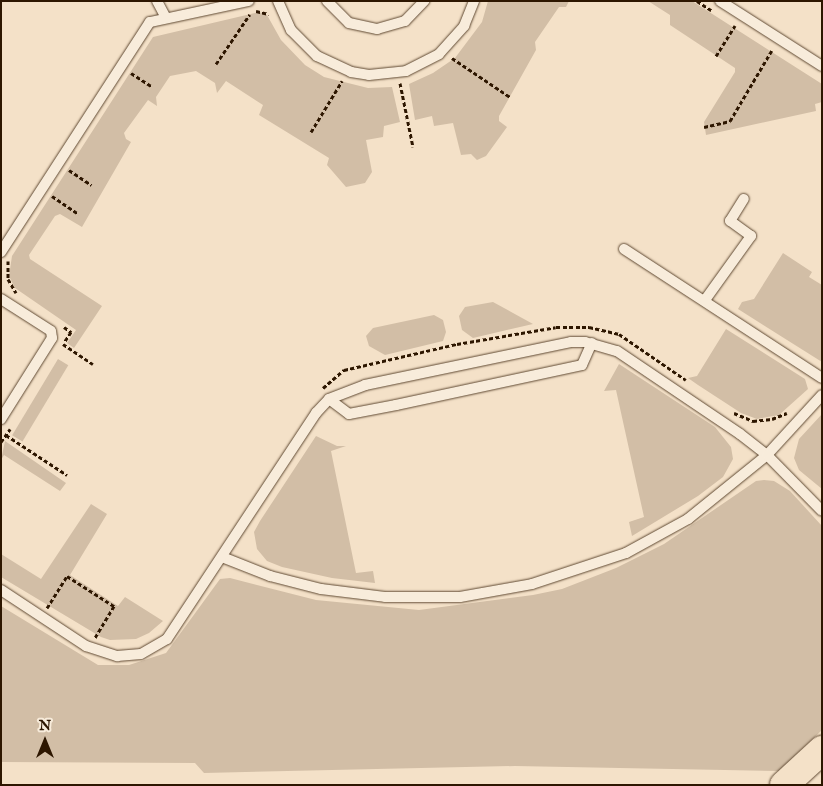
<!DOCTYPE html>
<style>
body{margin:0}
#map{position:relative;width:823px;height:786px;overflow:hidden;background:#f4e1c8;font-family:"IM FELL English",serif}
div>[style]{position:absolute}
.green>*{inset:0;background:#d2bea6;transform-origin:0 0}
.path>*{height:3px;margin-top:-1.5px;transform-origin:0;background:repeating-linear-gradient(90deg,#2d1600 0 4px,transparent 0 6.5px)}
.roads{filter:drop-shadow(0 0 1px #5f4932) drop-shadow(0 0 1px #5f4932)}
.service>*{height:10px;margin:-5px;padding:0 5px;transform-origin:5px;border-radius:5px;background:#f8ecdb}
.primary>*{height:28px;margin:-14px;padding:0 14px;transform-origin:14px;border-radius:14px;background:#f4e1c8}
span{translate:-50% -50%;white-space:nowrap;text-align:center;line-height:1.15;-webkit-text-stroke:4px #f8ecdb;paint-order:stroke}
.frame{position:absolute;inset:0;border:2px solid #2d1600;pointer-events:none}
.north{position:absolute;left:20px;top:716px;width:50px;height:50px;-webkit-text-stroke:4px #f8ecdb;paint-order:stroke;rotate:0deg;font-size:14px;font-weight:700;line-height:20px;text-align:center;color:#2d1600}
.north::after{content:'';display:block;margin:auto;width:18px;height:22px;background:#2d1600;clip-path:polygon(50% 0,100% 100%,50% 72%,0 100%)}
</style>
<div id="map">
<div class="green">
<i style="clip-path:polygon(488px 1px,569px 1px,566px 7px,559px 7px,535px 42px,536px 50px,499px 116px,499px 121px,507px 127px,486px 156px,477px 160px,471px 154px,461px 155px,453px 123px,434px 126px,432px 116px,415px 120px,409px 84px,433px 73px,455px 58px,482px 22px)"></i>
<i style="clip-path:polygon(648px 1px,692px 1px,822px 84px,822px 102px,815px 104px,816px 111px,706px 135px,704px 122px,735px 72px,735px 68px,670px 25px,670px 15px)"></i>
<i style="clip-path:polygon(259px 12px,267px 15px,281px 40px,305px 65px,324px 77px,368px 88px,392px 87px,400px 122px,384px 126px,383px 137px,366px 140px,372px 172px,365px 183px,346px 187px,327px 165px,329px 158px,259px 115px,263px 105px,226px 81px,217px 93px,215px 83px,196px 71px,170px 76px,156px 97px,157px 106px,148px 100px,124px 133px,126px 139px,131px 142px,82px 227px,60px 214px,55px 216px,29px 255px,30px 259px,102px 306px,74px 348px,67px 343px,76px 330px,15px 288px,9px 276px,12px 256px,153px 37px)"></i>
<i style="clip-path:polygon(783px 253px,812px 272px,809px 277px,822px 285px,822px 362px,738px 309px,742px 302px,754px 299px)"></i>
<i style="clip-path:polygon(493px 302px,533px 324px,473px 338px,462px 330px,459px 316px,465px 307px)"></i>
<i style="clip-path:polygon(434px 315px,443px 320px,446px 332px,443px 341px,385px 355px,369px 346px,366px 336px,373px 328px)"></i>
<i style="clip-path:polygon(726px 329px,805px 379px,808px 389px,779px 415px,757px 419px,741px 413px,698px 385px,688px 378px,697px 376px)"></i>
<i style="left:58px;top:359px;width:12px;height:89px;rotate:31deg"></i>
<i style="clip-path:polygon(619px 364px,715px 427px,731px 447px,733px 459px,723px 477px,698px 496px,632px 536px,629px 522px,644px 517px,616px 390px,604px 391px)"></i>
<i style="clip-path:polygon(822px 414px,821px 441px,822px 489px,799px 470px,794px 458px,799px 439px)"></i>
<i style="clip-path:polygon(316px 436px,337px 446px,346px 446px,331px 451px,356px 573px,373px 571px,375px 583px,332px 578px,282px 567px,267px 561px,257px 549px,254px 532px,260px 521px)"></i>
<i style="clip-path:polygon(5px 441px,66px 483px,60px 491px,4px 455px,1px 460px)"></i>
<i style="clip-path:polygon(764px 480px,774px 481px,790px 491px,822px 526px,822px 730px,779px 771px,515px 766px,204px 773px,195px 763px,1px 762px,1px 606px,98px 665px,129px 665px,166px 653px,220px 579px,230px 578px,316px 600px,419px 610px,533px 595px,562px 589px,616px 568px,664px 544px,756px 481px)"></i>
<i style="clip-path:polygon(91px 504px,107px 514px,70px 575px,118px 606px,125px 597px,163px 621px,149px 633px,136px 639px,110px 640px,101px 637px,1px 577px,1px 554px,41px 579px)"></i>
</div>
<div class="path">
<i style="left:697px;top:1px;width:17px;rotate:33deg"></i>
<i style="left:256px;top:11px;width:13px;rotate:13deg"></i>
<i style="left:716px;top:56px;width:36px;rotate:-58deg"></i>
<i style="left:452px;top:58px;width:70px;rotate:33.9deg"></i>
<i style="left:216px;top:64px;width:60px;rotate:-55.8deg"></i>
<i style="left:131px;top:73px;width:24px;rotate:33deg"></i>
<i style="left:400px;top:83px;width:65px;rotate:78.5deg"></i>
<i style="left:704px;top:127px;width:27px;rotate:-13deg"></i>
<i style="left:730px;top:121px;width:82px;rotate:-59.4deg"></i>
<i style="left:311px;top:132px;width:60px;rotate:-58.7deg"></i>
<i style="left:69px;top:170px;width:27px;rotate:34deg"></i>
<i style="left:52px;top:196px;width:32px;rotate:34deg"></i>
<i style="left:8px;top:261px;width:18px;rotate:90deg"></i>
<i style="left:8px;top:279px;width:16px;rotate:60deg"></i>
<i style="left:64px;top:327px;width:9px;rotate:36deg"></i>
<i style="left:71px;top:332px;width:11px;rotate:124deg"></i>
<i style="left:63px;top:344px;width:36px;rotate:34deg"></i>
<i style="left:323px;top:388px;width:28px;rotate:-41deg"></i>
<i style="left:344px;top:370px;width:116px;rotate:-13deg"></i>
<i style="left:457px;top:344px;width:100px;rotate:-9.7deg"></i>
<i style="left:556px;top:327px;width:33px"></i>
<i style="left:589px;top:327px;width:31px;rotate:13deg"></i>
<i style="left:619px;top:334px;width:81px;rotate:34.5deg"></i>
<i style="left:734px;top:413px;width:21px;rotate:23deg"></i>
<i style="left:753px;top:421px;width:19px;rotate:-6deg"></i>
<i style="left:772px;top:419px;width:16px;rotate:-22deg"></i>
<i style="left:6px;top:435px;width:73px;rotate:33.3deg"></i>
<i style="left:1px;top:442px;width:16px;rotate:-55deg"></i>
<i style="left:47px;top:608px;width:38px;rotate:-58deg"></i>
<i style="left:67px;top:576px;width:56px;rotate:32.6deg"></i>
<i style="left:114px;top:606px;width:37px;rotate:121deg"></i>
</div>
<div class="roads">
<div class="service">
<i style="left:157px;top:1px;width:19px;rotate:62deg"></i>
<i style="left:278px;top:1px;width:32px;rotate:66deg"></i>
<i style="left:291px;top:30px;width:37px;rotate:45deg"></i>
<i style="left:317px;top:56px;width:38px;rotate:25deg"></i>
<i style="left:351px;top:72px;width:18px;rotate:9deg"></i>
<i style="left:369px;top:75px;width:37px;rotate:-6deg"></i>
<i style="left:406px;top:71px;width:37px;rotate:-27deg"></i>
<i style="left:439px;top:54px;width:38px;rotate:-48deg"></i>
<i style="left:464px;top:26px;width:27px;rotate:-68deg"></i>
<i style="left:327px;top:1px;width:31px;rotate:45deg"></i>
<i style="left:349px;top:23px;width:29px;rotate:12deg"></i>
<i style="left:377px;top:29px;width:29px;rotate:-16deg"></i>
<i style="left:405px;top:21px;width:28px;rotate:-46deg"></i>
<i style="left:720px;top:1px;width:121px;rotate:32.5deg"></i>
<i style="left:624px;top:249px;width:236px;rotate:33.1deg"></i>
<i style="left:1px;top:252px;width:274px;rotate:-57.1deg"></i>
<i style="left:150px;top:22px;width:101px;rotate:-12deg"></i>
<i style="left:1px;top:299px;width:59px;rotate:32.6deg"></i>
<i style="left:51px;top:331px;width:7px;rotate:82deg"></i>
<i style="left:52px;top:338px;width:96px;rotate:122.2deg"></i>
<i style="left:705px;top:300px;width:79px;rotate:-54.3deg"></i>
<i style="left:751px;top:236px;width:26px;rotate:-144deg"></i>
<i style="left:730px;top:221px;width:26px;rotate:-58deg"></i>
<i style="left:329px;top:399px;width:25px;rotate:37deg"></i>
<i style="left:349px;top:414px;width:48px;rotate:-10.8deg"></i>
<i style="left:396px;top:405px;width:190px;rotate:-12.1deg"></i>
<i style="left:582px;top:365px;width:24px;rotate:-66deg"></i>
<i style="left:222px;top:557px;width:52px;rotate:21.6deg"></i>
<i style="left:270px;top:576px;width:53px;rotate:14.3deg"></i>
<i style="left:321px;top:589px;width:64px;rotate:7.1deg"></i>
<i style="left:385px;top:597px;width:75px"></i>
<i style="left:460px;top:597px;width:73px;rotate:-10.2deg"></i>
<i style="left:532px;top:584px;width:99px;rotate:-18.3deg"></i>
<i style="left:626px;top:553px;width:71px;rotate:-28.7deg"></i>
<i style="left:688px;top:519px;width:102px;rotate:-39deg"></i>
<i style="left:767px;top:455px;width:81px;rotate:-47.5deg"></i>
<i style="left:1px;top:590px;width:102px;rotate:33.4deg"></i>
<i style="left:86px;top:646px;width:33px;rotate:18deg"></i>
<i style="left:117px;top:656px;width:24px;rotate:-5deg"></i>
<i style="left:141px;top:654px;width:30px;rotate:-30deg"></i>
<i style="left:167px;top:639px;width:271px;rotate:-56.6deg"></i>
<i style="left:316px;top:413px;width:19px;rotate:-47deg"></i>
<i style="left:329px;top:399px;width:39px;rotate:-21deg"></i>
<i style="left:365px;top:385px;width:210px;rotate:-11.8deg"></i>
<i style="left:571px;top:342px;width:14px"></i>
<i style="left:585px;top:342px;width:33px;rotate:16deg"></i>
<i style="left:617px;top:351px;width:148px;rotate:34deg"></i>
<i style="left:740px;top:434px;width:34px;rotate:38deg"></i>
<i style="left:767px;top:455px;width:78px;rotate:45.5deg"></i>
</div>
<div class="primary">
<i style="left:784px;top:785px;width:52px;rotate:-42.6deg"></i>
</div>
</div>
<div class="frame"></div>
<div class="north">N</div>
</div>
